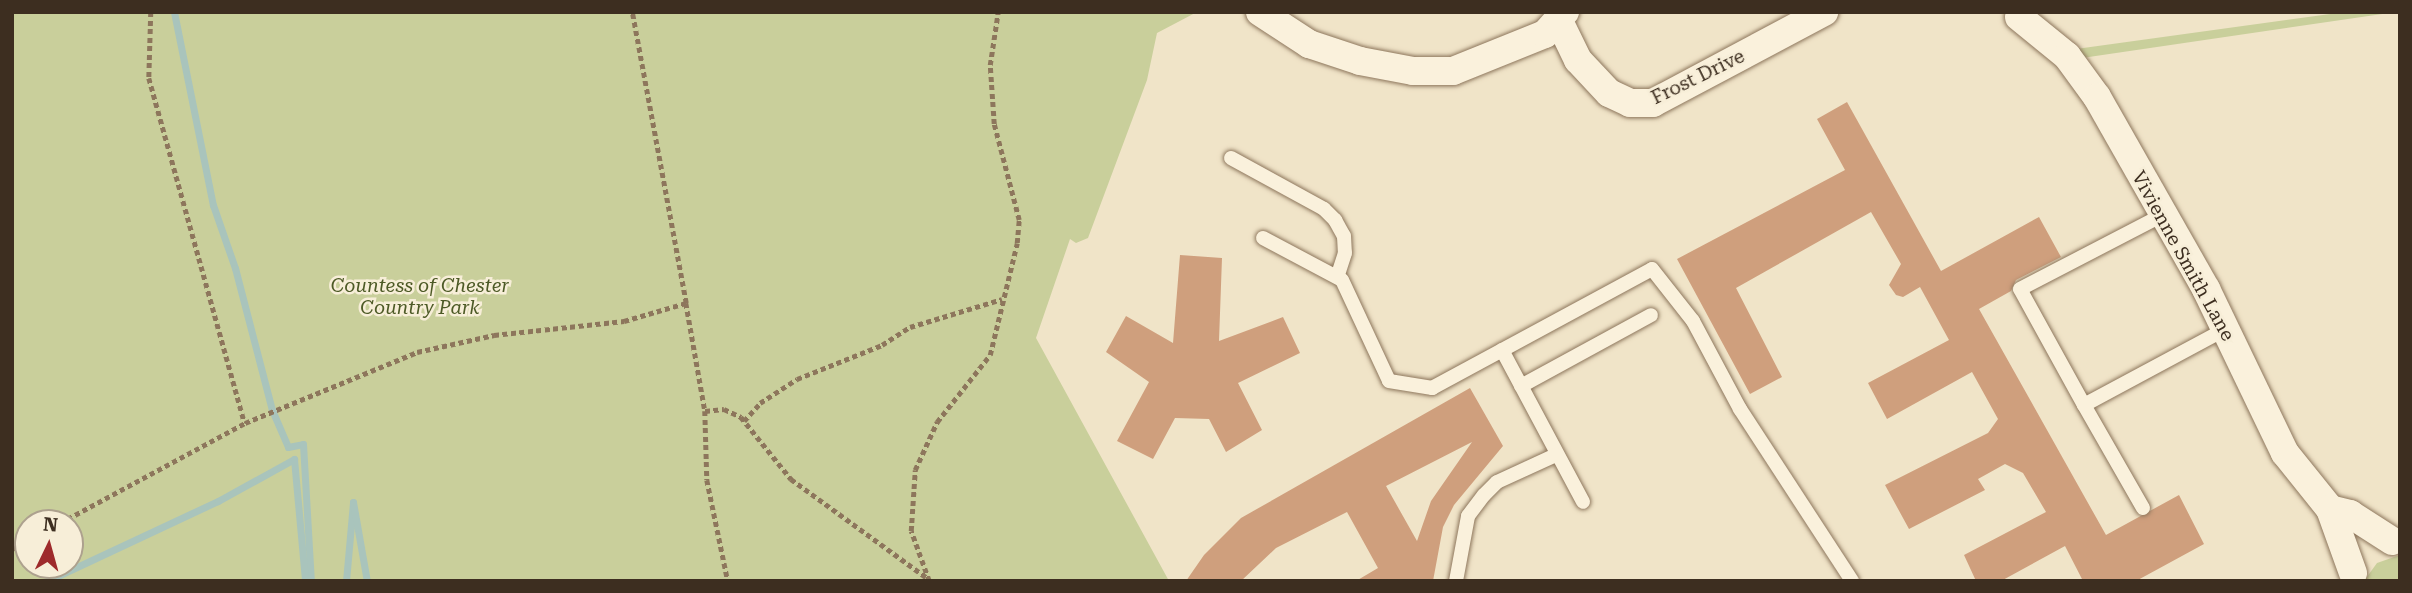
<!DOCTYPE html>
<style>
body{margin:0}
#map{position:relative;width:2412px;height:593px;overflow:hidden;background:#f0e4c8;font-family:"Roboto Serif",serif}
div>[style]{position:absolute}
.green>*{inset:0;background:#c9cf9b}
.stream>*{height:7px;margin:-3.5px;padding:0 3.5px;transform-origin:3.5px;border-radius:3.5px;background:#a9c4bc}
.building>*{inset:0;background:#cf9f7d}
.path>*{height:4.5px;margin-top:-2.25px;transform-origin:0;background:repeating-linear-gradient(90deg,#8d765c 0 5px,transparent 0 8.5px)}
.roads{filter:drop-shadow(0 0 2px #8d765c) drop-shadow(0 0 2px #8d765c)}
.lane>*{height:14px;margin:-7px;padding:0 7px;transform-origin:7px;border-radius:7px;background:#faf1dc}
.street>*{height:28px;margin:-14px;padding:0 14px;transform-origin:14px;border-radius:14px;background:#faf1dc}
span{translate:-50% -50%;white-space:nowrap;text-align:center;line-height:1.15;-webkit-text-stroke:5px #f7eed8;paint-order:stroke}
.street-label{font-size:19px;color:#3d2e20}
.park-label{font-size:19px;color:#4d5a26;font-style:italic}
.frame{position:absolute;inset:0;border:14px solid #3d2e20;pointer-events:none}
.north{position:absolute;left:14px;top:509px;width:70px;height:70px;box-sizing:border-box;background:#f7eed8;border:2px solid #ada18e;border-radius:50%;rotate:5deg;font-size:19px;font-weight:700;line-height:28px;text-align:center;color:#3d2e20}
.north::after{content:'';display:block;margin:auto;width:24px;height:32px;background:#9e2a2b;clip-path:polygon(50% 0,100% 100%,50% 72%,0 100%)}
</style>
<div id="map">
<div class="green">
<i style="clip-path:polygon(evenodd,12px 12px,1197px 12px,1157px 33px,1147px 80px,1088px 238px,1076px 243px,1070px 239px,1036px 338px,1169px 581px,12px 581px,12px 12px,28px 523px,70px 523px,70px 565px,28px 565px,28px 523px)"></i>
<i style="clip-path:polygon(2345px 12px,2396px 12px,2082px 58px,2076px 49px)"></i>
<i style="clip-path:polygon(2400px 555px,2400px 581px,2364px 581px,2377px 563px)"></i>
</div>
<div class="stream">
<i style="left:174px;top:12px;width:197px;rotate:78.6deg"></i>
<i style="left:213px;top:205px;width:67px;rotate:70.8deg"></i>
<i style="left:235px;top:268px;width:147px;rotate:75.4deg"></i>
<i style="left:272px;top:410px;width:40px;rotate:66.6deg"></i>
<i style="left:288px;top:447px;width:15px;rotate:-11deg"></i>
<i style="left:303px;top:444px;width:137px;rotate:86.7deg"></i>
<i style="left:47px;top:581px;width:189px;rotate:-25.1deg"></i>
<i style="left:218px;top:501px;width:87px;rotate:-28.9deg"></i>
<i style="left:294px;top:459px;width:122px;rotate:84.8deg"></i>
<i style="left:346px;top:581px;width:79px;rotate:-84.9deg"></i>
<i style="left:353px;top:502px;width:80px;rotate:80deg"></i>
</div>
<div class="building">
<i style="clip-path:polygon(1847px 102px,1941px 271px,2039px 217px,2061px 257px,2016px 280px,2011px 291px,1979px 309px,2106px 535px,2179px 495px,2204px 544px,2136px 581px,2083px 581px,2065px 546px,2001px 581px,1976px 581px,1964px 555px,2046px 512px,2023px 473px,2005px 464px,1978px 479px,1985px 490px,1909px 529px,1885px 485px,1988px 433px,1998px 419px,1972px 372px,1887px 419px,1868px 383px,1949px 340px,1920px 287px,1903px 297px,1896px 295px,1889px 285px,1901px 264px,1871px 212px,1736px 288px,1782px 377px,1750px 394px,1677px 259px,1845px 170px,1817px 119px)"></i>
<i style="clip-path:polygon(1180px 255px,1222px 258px,1219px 341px,1283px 317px,1300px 353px,1238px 383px,1262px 430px,1226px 452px,1209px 419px,1175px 418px,1153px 459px,1117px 441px,1149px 382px,1106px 352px,1126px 316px,1173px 343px)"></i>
<i style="clip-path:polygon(evenodd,1470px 388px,1503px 446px,1454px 505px,1443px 527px,1433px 581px,1356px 581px,1378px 568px,1347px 512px,1276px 548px,1241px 581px,1186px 581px,1204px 555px,1241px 518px,1470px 388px,1472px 442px,1431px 501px,1417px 541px,1386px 486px,1472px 442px)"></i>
</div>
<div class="path">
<i style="left:151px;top:12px;width:66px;rotate:91.7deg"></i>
<i style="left:149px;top:78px;width:358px;rotate:74.5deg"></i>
<i style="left:686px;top:303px;width:110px;rotate:80deg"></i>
<i style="left:705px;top:411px;width:69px;rotate:88.3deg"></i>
<i style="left:707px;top:480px;width:103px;rotate:78.3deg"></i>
<i style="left:705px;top:411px;width:19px;rotate:-6deg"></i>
<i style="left:724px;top:409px;width:19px;rotate:25deg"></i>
<i style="left:741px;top:417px;width:80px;rotate:51.1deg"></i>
<i style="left:791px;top:479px;width:167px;rotate:36deg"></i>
<i style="left:744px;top:421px;width:24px;rotate:-48deg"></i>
<i style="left:760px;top:403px;width:44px;rotate:-33deg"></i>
<i style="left:797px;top:379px;width:92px;rotate:-21.8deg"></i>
<i style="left:882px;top:345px;width:33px;rotate:-33deg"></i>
<i style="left:910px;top:327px;width:96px;rotate:-16.9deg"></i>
<i style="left:60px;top:523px;width:210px;rotate:-28.4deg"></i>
<i style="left:245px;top:423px;width:186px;rotate:-22.4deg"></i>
<i style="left:417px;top:352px;width:79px;rotate:-12.4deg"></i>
<i style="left:494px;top:335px;width:131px;rotate:-6.1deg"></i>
<i style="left:624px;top:321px;width:65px;rotate:-16.2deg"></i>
<i style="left:686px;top:303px;width:296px;rotate:-100.5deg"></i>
<i style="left:12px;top:549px;width:18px;rotate:-27deg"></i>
<i style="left:929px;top:581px;width:53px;rotate:-109.8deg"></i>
<i style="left:911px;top:531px;width:61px;rotate:-86.2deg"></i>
<i style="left:915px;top:470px;width:53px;rotate:-65.4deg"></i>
<i style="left:937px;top:422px;width:85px;rotate:-51.7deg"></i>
<i style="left:990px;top:355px;width:115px;rotate:-76.4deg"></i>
<i style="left:1017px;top:243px;width:23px;rotate:-85deg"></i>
<i style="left:1019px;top:220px;width:99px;rotate:-104.6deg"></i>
<i style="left:994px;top:124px;width:59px;rotate:-93.9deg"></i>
<i style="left:990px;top:65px;width:54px;rotate:-81.4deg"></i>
</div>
<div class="roads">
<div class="lane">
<i style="left:1231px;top:158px;width:106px;rotate:28.7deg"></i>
<i style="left:1324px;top:209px;width:16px;rotate:45deg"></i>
<i style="left:1335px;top:220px;width:18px;rotate:61deg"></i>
<i style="left:1344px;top:236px;width:17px;rotate:87deg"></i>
<i style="left:1345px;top:253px;width:25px;rotate:108deg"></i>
<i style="left:1263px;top:238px;width:89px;rotate:28deg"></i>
<i style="left:1342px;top:280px;width:111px;rotate:65deg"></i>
<i style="left:1389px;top:381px;width:44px;rotate:9.2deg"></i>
<i style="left:1432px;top:388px;width:250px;rotate:-28.4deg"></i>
<i style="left:1652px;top:269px;width:66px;rotate:51.7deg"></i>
<i style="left:1693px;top:321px;width:100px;rotate:61.9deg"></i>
<i style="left:1740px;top:409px;width:205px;rotate:56.9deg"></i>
<i style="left:1502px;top:350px;width:172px;rotate:61.9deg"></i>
<i style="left:1521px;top:386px;width:148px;rotate:-28.6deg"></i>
<i style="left:2084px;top:405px;width:132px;rotate:-118.9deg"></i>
<i style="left:2020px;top:289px;width:159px;rotate:-27.4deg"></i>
<i style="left:2143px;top:508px;width:119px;rotate:-119.8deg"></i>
<i style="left:2084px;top:405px;width:161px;rotate:-28.2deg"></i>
<i style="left:1456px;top:581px;width:66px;rotate:-79.5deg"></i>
<i style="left:1468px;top:516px;width:26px;rotate:-53deg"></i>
<i style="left:1484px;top:495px;width:18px;rotate:-45deg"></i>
<i style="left:1497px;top:482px;width:65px;rotate:-24.6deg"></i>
</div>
<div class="street">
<i style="left:1260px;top:12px;width:59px;rotate:33.1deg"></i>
<i style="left:1309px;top:44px;width:54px;rotate:18.4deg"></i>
<i style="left:1360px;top:61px;width:54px;rotate:10.7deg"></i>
<i style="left:1413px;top:71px;width:40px"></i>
<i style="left:1453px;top:71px;width:99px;rotate:-21.9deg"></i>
<i style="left:1545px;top:34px;width:30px;rotate:-48deg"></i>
<i style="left:2019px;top:17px;width:62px;rotate:39.1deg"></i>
<i style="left:2067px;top:56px;width:51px;rotate:53.8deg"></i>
<i style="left:2097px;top:97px;width:221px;rotate:60.4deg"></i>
<i style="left:2206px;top:289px;width:182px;rotate:64.3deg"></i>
<i style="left:2285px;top:453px;width:72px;rotate:51.2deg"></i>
<i style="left:1560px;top:23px;width:41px;rotate:64.1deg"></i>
<i style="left:1578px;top:60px;width:45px;rotate:46.8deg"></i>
<i style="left:1609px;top:93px;width:23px;rotate:25deg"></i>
<i style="left:1630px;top:103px;width:23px"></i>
<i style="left:1653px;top:103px;width:194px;rotate:-28deg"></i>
<i style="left:2353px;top:573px;width:68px;rotate:-109.8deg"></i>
<i style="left:2330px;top:509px;width:21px;rotate:14deg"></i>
<i style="left:2350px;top:514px;width:50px;rotate:32.7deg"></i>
</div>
</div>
<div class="street-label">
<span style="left:1698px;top:77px;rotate:-26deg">Frost Drive</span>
<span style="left:2183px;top:256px;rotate:61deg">Vivienne Smith Lane</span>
</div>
<div class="park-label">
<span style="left:420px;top:297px">Countess of Chester<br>Country Park</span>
</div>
<div class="frame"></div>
<div class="north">N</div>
</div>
